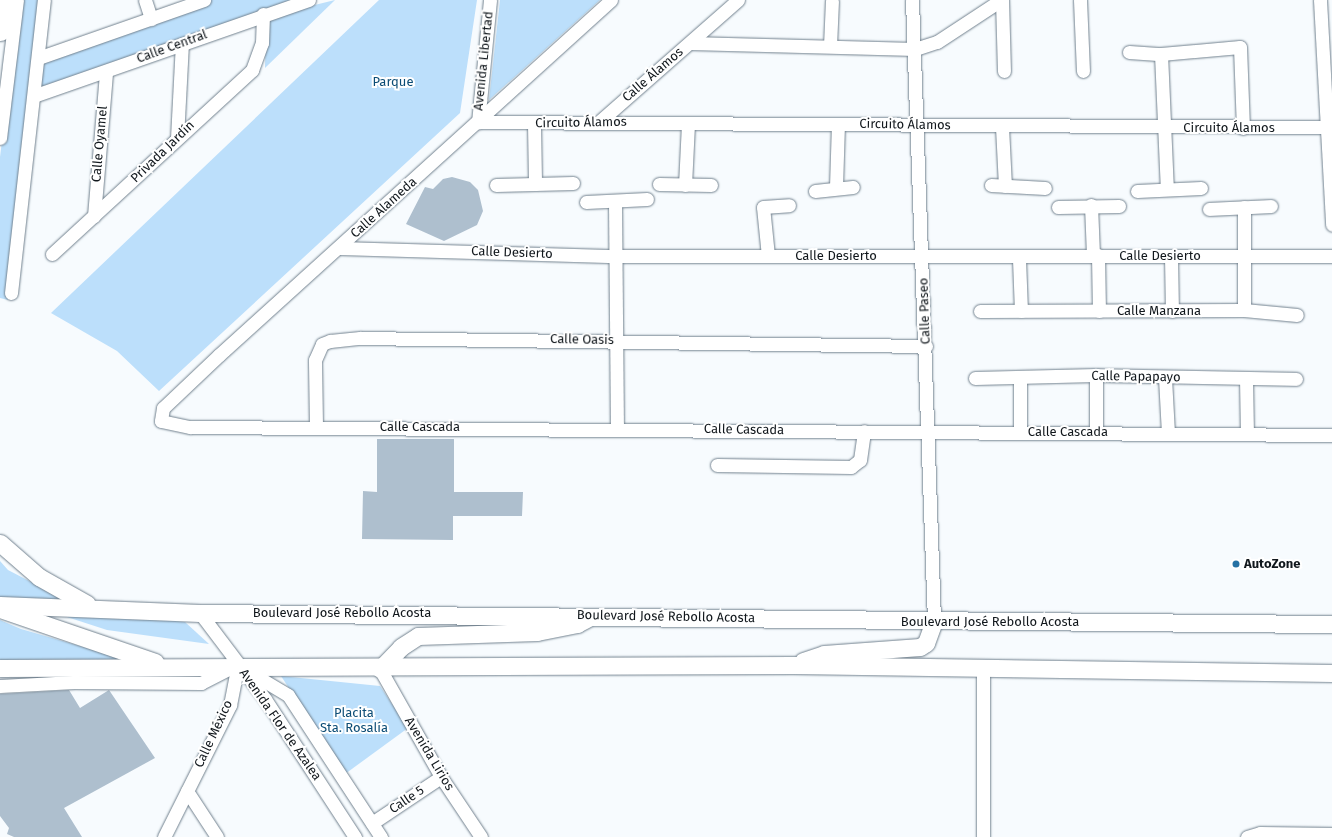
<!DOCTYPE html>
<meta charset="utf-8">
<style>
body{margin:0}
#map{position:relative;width:1332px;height:837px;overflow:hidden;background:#f7fbfe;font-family:"Fira Sans",sans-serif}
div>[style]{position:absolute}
.green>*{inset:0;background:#bcdffb}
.building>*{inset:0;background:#aebfce}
.roads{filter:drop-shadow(0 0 1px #71818e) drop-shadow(0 0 1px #71818e)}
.minor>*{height:13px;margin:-6.5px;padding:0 6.5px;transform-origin:6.5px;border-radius:6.5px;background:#fff}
.major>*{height:17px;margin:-8.5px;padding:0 8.5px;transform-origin:8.5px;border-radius:8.5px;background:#fff}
.highway>*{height:19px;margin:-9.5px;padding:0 9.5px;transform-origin:9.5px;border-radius:9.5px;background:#fff}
.dots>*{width:11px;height:11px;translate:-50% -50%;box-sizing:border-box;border:2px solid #fff;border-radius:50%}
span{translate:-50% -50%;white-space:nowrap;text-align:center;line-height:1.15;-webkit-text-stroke:4px #fff;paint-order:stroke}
.street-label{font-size:13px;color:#11171c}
.park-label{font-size:13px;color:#0b4c75}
.poi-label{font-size:13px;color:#11171c;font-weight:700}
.left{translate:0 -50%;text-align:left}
</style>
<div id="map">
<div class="green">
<i style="clip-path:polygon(20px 0,41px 0,36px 95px,8px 300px,0 298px,0 157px)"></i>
<i style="clip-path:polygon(209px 0,302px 0,37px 94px,39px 58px)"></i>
<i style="clip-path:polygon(335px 0,265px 68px,266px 17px)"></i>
<i style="clip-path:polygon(379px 0,477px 0,460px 113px,159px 391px,117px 351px,51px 313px)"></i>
<i style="clip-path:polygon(500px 0,600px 0,489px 100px)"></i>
<i style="clip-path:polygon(0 561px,8px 570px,66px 600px,0 601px)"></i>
<i style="clip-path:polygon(30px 605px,185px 622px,209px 644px,107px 630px)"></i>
<i style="clip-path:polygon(0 620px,21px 629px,135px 662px,0 664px)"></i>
<i style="clip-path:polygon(281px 676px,380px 686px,408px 728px,345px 774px)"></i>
</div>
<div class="building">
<i style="clip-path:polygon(452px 177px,470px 182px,478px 190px,483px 211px,477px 225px,444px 241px,406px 224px,425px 187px,433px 189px,443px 179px)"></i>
<i style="clip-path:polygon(377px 439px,454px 439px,454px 492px,523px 492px,522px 516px,453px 516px,453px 540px,362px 539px,363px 491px,377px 492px)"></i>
<i style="clip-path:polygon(69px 690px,80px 708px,109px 690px,155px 758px,64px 808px,82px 837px,14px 837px,7px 834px,9px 828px,0 816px,0 694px)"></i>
</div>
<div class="roads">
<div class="minor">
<i style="left:145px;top:0;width:20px;rotate:72deg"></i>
<i style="left:490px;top:0;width:123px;rotate:95.6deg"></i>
<i style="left:478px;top:122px;width:854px;rotate:0.34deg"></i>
<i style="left:611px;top:0;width:529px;rotate:137.84deg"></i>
<i style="left:219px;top:355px;width:77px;rotate:136.6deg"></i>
<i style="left:163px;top:408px;width:13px;rotate:99deg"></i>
<i style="left:161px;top:421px;width:30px;rotate:12deg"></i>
<i style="left:190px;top:427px;width:1142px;rotate:0.4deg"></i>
<i style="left:912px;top:0;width:621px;rotate:87.97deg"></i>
<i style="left:1002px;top:0;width:71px;rotate:88.4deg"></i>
<i style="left:1080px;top:0;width:71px;rotate:87.6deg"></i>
<i style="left:1320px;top:0;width:225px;rotate:86.9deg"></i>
<i style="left:690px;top:43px;width:225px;rotate:1.5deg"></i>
<i style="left:915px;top:49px;width:23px;rotate:-18deg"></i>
<i style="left:937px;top:42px;width:77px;rotate:-33.3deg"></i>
<i style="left:830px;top:46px;width:45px;rotate:-87.5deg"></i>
<i style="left:1129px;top:52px;width:32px;rotate:4deg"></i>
<i style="left:1161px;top:54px;width:79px;rotate:-5.1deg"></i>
<i style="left:1240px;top:47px;width:81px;rotate:87.9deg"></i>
<i style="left:1161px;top:54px;width:135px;rotate:87.5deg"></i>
<i style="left:38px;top:58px;width:176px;rotate:-19.3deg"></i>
<i style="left:36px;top:95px;width:289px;rotate:-19.2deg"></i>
<i style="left:599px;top:122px;width:185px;rotate:-41.3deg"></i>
<i style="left:534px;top:124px;width:60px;rotate:89deg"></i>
<i style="left:1002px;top:127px;width:59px;rotate:87.1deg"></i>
<i style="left:0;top:138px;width:139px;rotate:-83deg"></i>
<i style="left:177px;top:138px;width:94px;rotate:-87deg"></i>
<i style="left:659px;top:184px;width:52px;rotate:1.1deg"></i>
<i style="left:496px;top:185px;width:77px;rotate:-1.5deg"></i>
<i style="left:685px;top:185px;width:62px;rotate:-87.2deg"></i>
<i style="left:991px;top:185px;width:54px;rotate:3.2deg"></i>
<i style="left:836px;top:187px;width:63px;rotate:-88.2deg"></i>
<i style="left:815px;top:191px;width:38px;rotate:-6deg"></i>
<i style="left:1137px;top:191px;width:64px;rotate:-2.7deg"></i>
<i style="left:586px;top:202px;width:61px;rotate:-2.8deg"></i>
<i style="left:615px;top:202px;width:226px;rotate:89.5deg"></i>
<i style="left:1091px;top:205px;width:50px;rotate:87.7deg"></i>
<i style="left:1058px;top:207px;width:61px;rotate:-0.9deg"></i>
<i style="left:1244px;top:207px;width:103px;rotate:90deg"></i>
<i style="left:1209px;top:209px;width:62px;rotate:-2.8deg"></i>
<i style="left:94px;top:216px;width:144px;rotate:-85.2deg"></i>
<i style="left:340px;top:248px;width:276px;rotate:1.7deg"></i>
<i style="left:616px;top:256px;width:716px"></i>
<i style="left:52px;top:254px;width:272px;rotate:-42.6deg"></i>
<i style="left:252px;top:70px;width:29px;rotate:-70deg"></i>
<i style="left:262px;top:43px;width:29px;rotate:-88deg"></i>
<i style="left:1098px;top:255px;width:56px;rotate:89deg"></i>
<i style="left:768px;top:256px;width:49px;rotate:-95.8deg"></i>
<i style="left:763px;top:207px;width:26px;rotate:-4deg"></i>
<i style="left:1171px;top:256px;width:55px;rotate:89deg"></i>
<i style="left:1019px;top:259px;width:52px;rotate:87.8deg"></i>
<i style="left:11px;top:293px;width:295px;rotate:-83.6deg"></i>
<i style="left:980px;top:311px;width:264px;rotate:-0.2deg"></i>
<i style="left:1244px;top:310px;width:53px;rotate:5.4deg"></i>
<i style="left:1096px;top:375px;width:57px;rotate:90deg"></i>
<i style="left:975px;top:378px;width:121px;rotate:-1.4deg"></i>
<i style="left:1096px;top:375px;width:200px;rotate:1.1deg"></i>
<i style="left:1020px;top:378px;width:54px;rotate:90deg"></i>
<i style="left:1165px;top:378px;width:55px;rotate:86.9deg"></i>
<i style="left:1246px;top:378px;width:56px;rotate:89deg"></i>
<i style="left:316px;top:426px;width:66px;rotate:-90.9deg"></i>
<i style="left:315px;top:360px;width:17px;rotate:-66deg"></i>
<i style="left:322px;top:344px;width:9px;rotate:-21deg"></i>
<i style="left:330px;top:341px;width:30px;rotate:-6deg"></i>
<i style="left:360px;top:338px;width:566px;rotate:0.81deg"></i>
<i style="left:717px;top:465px;width:134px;rotate:0.9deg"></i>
<i style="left:851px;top:467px;width:11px;rotate:-38deg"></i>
<i style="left:860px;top:460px;width:29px;rotate:-82deg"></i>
<i style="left:200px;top:613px;width:108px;rotate:52.9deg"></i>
<i style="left:265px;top:699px;width:165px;rotate:56.9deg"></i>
<i style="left:380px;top:669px;width:124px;rotate:60.5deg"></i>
<i style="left:441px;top:777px;width:72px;rotate:56.3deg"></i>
<i style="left:246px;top:670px;width:49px;rotate:30.8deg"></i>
<i style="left:288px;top:695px;width:170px;rotate:56.8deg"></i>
<i style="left:983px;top:670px;width:167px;rotate:90deg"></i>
<i style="left:0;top:686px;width:74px;rotate:-3.1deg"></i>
<i style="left:74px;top:682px;width:127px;rotate:0.5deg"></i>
<i style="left:201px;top:683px;width:34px;rotate:-27deg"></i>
<i style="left:187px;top:791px;width:55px;rotate:56.9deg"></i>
<i style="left:372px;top:823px;width:83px;rotate:-33.7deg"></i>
<i style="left:164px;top:837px;width:148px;rotate:-63.4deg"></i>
<i style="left:230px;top:705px;width:42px;rotate:-79deg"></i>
<i style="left:1247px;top:837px;width:14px;rotate:-17deg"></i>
<i style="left:1260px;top:833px;width:72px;rotate:0.8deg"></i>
</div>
<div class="major">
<i style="left:0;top:543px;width:52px;rotate:41.1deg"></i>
<i style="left:39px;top:577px;width:55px;rotate:29.4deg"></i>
<i style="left:0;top:605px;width:200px;rotate:2.3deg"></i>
<i style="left:200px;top:613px;width:1132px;rotate:0.56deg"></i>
<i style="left:0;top:609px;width:164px;rotate:18.9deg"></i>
<i style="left:803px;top:661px;width:22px;rotate:-18deg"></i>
<i style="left:824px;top:654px;width:96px;rotate:-4.2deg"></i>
<i style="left:920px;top:647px;width:7px;rotate:-34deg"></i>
<i style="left:926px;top:643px;width:23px;rotate:-70deg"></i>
<i style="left:0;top:668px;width:794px;rotate:-0.22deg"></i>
<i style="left:794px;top:665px;width:538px;rotate:0.85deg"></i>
<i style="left:380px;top:669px;width:30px;rotate:-46deg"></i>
<i style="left:401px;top:647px;width:20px;rotate:-33deg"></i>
<i style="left:418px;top:636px;width:119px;rotate:-1.9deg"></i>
<i style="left:537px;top:632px;width:41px;rotate:-11.3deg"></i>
<i style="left:577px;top:624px;width:15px;rotate:-28deg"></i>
</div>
<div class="highway">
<i style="left:0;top:31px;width:31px;rotate:-84deg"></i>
</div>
</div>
<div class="dots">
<i style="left:1236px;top:564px;background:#2671a4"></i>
</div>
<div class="street-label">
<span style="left:172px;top:47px;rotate:-20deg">Calle Central</span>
<span style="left:484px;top:61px;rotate:-84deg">Avenida Libertad</span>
<span style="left:653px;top:75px;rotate:-41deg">Calle Álamos</span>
<span style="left:581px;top:123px;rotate:-1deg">Circuito Álamos</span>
<span style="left:905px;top:125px;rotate:1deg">Circuito Álamos</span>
<span style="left:1229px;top:128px">Circuito Álamos</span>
<span style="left:100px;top:144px;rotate:-85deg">Calle Oyamel</span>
<span style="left:163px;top:152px;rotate:-44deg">Privada Jardín</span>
<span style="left:384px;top:208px;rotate:-42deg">Calle Alameda</span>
<span style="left:512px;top:253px;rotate:2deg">Calle Desierto</span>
<span style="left:836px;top:256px">Calle Desierto</span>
<span style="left:1160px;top:256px">Calle Desierto</span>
<span style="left:925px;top:311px;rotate:-92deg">Calle Paseo</span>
<span style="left:1159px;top:311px">Calle Manzana</span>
<span style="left:582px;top:340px;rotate:1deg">Calle Oasis</span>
<span style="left:1136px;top:377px;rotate:1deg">Calle Papapayo</span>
<span style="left:420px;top:427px">Calle Cascada</span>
<span style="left:744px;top:430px;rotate:1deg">Calle Cascada</span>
<span style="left:1068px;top:432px">Calle Cascada</span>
<span style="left:342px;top:613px">Boulevard José Rebollo Acosta</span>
<span style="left:666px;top:617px;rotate:1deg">Boulevard José Rebollo Acosta</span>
<span style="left:990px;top:622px">Boulevard José Rebollo Acosta</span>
<span style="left:280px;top:725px;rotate:55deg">Avenida Flor de Azalea</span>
<span style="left:214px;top:734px;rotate:-65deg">Calle México</span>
<span style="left:429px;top:754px;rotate:59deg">Avenida Lirios</span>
<span style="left:407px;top:800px;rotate:-34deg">Calle 5</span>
</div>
<div class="park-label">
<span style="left:393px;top:82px">Parque</span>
<span style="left:354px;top:721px">Placita<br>Sta. Rosalía</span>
</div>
<div class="poi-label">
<span class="left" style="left:1244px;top:564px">AutoZone</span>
</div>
</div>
